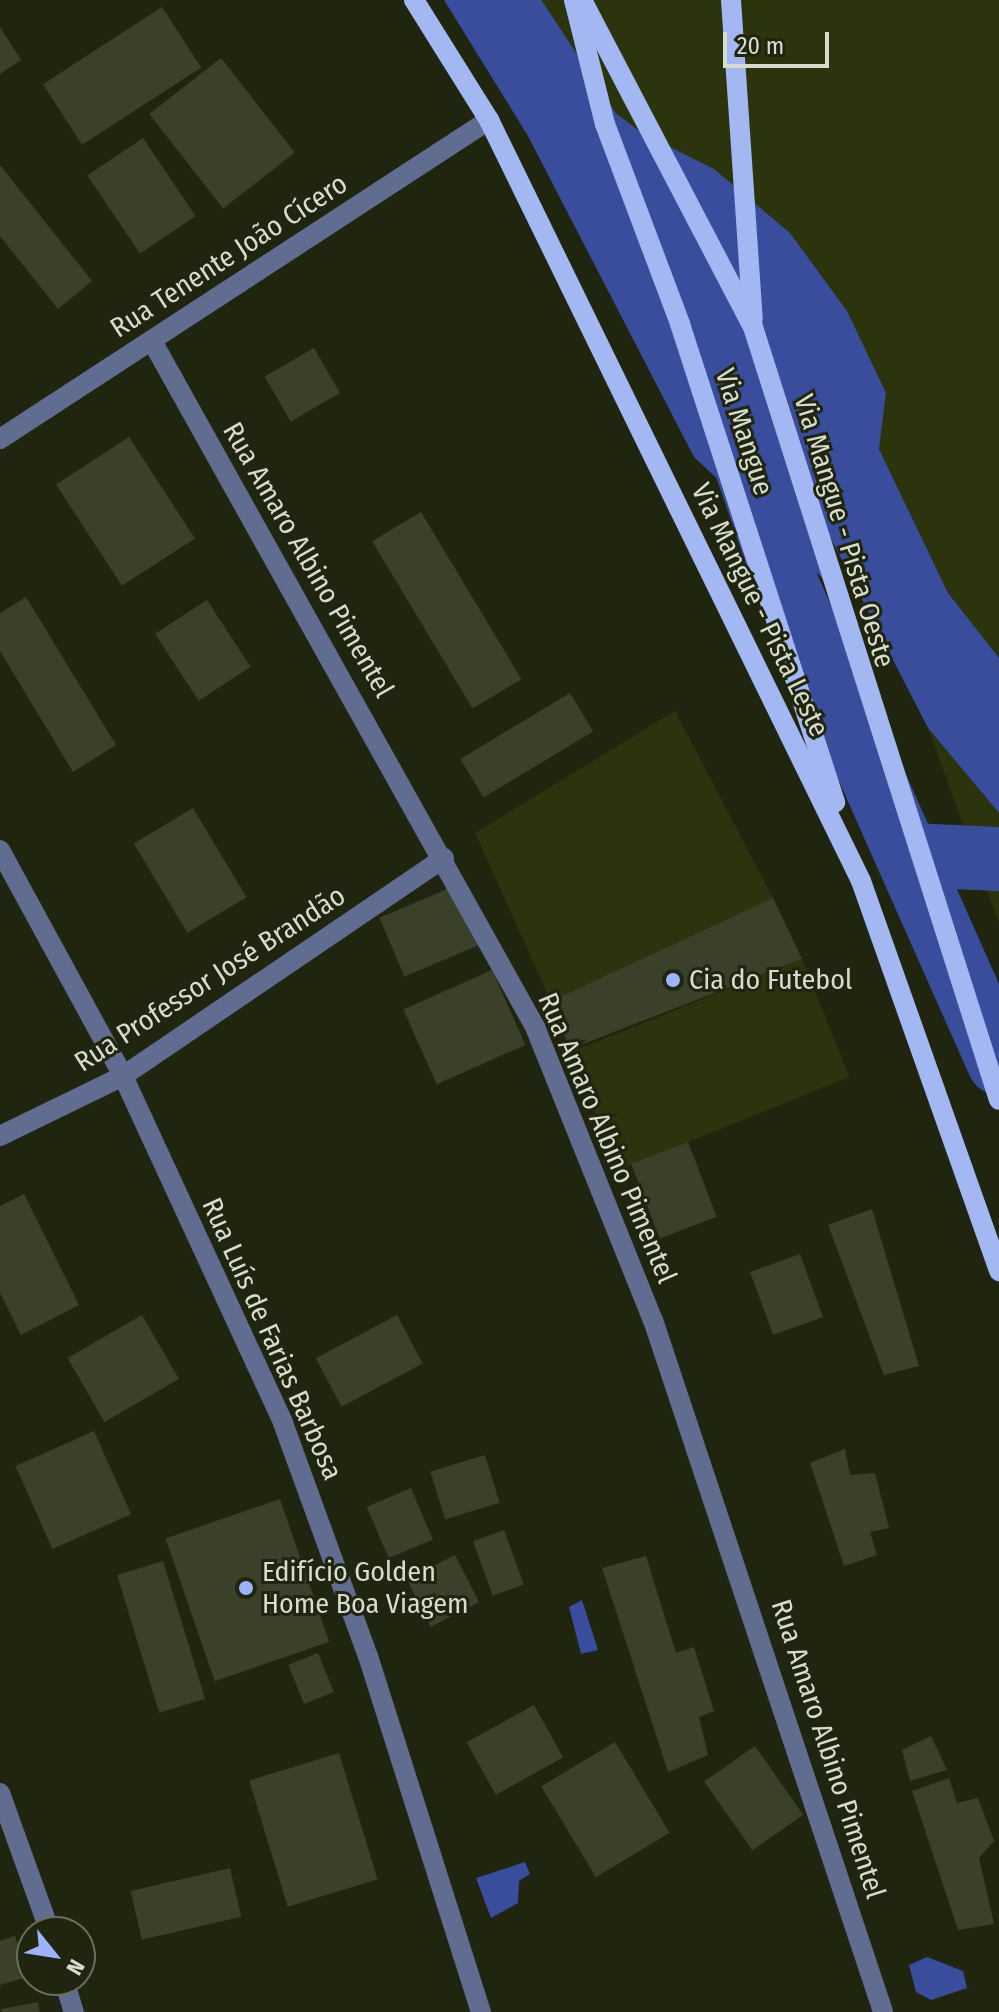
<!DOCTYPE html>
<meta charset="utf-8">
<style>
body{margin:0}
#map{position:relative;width:999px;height:2012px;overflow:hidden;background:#202510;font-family:"Fira Sans Condensed",sans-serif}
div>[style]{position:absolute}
.green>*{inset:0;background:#2c340e;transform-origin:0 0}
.water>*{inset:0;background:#3a4d9c}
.river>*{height:64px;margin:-32px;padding:0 32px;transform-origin:32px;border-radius:32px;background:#3a4d9c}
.building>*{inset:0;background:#3a4029;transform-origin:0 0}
.minor>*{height:20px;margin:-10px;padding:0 10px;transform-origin:10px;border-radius:10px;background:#606c90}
.major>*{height:20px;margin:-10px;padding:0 10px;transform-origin:10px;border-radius:10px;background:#a3b7f3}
.dots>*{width:22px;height:22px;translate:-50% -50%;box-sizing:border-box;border:4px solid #202510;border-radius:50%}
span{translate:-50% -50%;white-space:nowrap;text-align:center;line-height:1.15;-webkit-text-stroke:6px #202510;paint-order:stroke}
.street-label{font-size:28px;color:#d8dcce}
.poi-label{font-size:28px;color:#d8dcce}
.left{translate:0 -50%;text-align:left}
.north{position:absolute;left:16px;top:1916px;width:80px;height:80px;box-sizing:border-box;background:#202510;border:2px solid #6a6e5c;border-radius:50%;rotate:120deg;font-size:22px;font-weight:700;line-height:32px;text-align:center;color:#d8dcce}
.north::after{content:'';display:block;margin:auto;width:28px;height:36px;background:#9db4fd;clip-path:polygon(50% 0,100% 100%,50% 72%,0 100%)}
.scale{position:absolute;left:723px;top:32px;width:106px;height:36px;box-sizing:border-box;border:4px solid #d8dcce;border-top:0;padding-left:10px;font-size:24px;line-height:28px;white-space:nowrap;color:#d8dcce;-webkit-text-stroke:6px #202510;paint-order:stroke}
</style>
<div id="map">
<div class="green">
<i style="clip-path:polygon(479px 0,999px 0,999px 658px,948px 593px,879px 449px,886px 393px,642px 133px,512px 35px)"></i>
<i style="clip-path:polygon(675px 711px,773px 898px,551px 1001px,475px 833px)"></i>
<i style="clip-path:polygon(928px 728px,999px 813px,999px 923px)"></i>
<i style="left:802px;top:959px;width:127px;height:249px;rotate:68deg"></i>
</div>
<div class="water">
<i style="clip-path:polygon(444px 0,479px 0,512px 35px,642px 133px,714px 169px,790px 233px,847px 311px,886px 393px,879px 449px,948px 593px,999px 658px,999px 813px,928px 728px,808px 494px,830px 585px,694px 457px,528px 136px)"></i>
<i style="clip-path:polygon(582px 1600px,598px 1650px,581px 1654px,569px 1607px)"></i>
<i style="clip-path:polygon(525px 1862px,530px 1874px,519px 1881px,518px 1903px,491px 1918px,476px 1878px)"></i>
<i style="clip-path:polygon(927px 1957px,963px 1971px,967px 1988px,931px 2000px,916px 1992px,909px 1965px)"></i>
</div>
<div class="river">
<i style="left:503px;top:0;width:162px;rotate:56.6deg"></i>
<i style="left:738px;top:442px;width:151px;rotate:71.1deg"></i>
<i style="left:787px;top:585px;width:523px;rotate:66.08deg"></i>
<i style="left:910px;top:855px;width:89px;rotate:2.6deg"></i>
</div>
<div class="building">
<i style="left:162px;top:7px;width:72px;height:142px;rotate:57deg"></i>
<i style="clip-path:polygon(0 27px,21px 60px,0 74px)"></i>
<i style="left:221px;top:58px;width:120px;height:91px;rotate:52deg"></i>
<i style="left:143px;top:138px;width:94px;height:67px;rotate:56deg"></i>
<i style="clip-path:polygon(0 165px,92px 281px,58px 309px,0 236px)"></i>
<i style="left:314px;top:348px;width:52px;height:57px;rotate:60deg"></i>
<i style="left:129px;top:437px;width:121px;height:87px;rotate:57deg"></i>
<i style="left:421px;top:512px;width:195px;height:57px;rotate:59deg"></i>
<i style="clip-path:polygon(26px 597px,116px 745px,73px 772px,0 651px,0 613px)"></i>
<i style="left:207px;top:600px;width:80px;height:62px;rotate:57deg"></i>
<i style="left:570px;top:693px;width:45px;height:128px;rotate:59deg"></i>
<i style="left:193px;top:808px;width:104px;height:69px;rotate:59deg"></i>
<i style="left:454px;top:886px;width:64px;height:81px;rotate:67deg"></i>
<i style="clip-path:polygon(773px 898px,802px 959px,570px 1049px,551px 1001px)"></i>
<i style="left:492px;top:970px;width:82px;height:97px;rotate:66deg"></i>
<i style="left:688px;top:1142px;width:80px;height:61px;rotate:69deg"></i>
<i style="clip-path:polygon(24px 1194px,79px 1305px,21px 1335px,0 1293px,0 1206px)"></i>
<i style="clip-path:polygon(872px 1209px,919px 1366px,884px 1375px,828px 1225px)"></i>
<i style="left:800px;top:1254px;width:67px;height:53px;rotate:70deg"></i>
<i style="left:142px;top:1315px;width:74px;height:86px;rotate:60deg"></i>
<i style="left:397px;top:1315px;width:55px;height:92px;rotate:62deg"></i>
<i style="left:94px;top:1431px;width:91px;height:86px;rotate:66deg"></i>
<i style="clip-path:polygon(845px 1449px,850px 1475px,875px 1473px,889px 1528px,870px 1532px,877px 1555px,844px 1566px,810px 1463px)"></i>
<i style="left:485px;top:1455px;width:50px;height:57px;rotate:73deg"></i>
<i style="left:411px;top:1488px;width:56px;height:48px;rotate:67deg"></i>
<i style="left:280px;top:1499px;width:151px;height:121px;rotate:71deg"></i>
<i style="left:504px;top:1530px;width:58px;height:33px;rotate:70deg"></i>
<i style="left:455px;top:1555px;width:53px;height:54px;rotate:63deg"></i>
<i style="clip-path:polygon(646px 1556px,676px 1653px,694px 1647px,714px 1711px,699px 1717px,708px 1755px,668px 1772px,602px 1568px)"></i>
<i style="left:163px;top:1561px;width:144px;height:48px;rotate:73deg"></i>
<i style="left:318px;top:1653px;width:42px;height:32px;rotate:68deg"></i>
<i style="left:534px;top:1705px;width:60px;height:77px;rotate:61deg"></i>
<i style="clip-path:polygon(931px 1736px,947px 1770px,910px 1781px,902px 1750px)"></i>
<i style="left:615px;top:1742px;width:106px;height:86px;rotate:59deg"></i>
<i style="left:755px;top:1746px;width:84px;height:62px;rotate:55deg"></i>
<i style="left:339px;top:1753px;width:132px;height:94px;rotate:73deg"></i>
<i style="clip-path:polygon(949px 1778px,957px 1803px,978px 1798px,994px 1841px,979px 1858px,994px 1924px,958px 1930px,912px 1791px)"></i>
<i style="left:230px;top:1868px;width:50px;height:102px;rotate:77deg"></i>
<i style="clip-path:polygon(15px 1936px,27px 1977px,0 1985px,0 1941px)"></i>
<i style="clip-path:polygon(38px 2002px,40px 2012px,2px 2012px,1px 2009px)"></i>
</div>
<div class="minor">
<i style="left:152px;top:341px;width:786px;rotate:60.82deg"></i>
<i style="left:535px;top:1027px;width:316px;rotate:68.1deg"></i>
<i style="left:653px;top:1320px;width:729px;rotate:71.61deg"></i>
<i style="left:0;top:439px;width:584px;rotate:-33.12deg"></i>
<i style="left:0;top:850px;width:257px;rotate:61.4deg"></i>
<i style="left:123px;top:1076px;width:382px;rotate:65.2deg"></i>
<i style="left:283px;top:1423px;width:248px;rotate:70deg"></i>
<i style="left:368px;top:1656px;width:374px;rotate:72.4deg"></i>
<i style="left:0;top:1136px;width:137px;rotate:-26deg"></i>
<i style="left:123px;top:1076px;width:388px;rotate:-34.2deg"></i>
<i style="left:0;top:1793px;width:148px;rotate:70.2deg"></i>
<i style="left:64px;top:1980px;width:34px;rotate:73deg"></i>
</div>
<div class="major">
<i style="left:414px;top:0;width:142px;rotate:58deg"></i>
<i style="left:489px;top:120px;width:847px;rotate:63.95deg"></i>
<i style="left:861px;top:881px;width:414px;rotate:70.5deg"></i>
<i style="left:574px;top:0;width:128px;rotate:76deg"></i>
<i style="left:605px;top:124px;width:214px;rotate:69.4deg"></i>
<i style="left:680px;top:324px;width:503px;rotate:72.03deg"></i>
<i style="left:582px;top:0;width:369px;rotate:62.4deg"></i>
<i style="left:753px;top:327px;width:811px;rotate:72.35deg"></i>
<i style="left:731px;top:0;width:320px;rotate:86.1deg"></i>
</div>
<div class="dots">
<i style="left:673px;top:980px;background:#9db4fd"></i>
<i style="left:246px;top:1588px;background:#9db4fd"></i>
</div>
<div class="street-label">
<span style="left:229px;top:256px;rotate:-33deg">Rua Tenente João Cícero</span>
<span style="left:744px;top:432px;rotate:72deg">Via Mangue</span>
<span style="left:844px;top:531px;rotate:73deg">Via Mangue - Pista Oeste</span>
<span style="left:308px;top:560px;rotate:60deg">Rua Amaro Albino Pimentel</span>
<span style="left:760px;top:610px;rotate:64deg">Via Mangue - Pista Leste</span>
<span style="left:210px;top:979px;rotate:-33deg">Rua Professor José Brandão</span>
<span style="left:607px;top:1138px;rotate:67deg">Rua Amaro Albino Pimentel</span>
<span style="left:272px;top:1339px;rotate:66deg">Rua Luís de Farias Barbosa</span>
<span style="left:828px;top:1749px;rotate:72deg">Rua Amaro Albino Pimentel</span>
</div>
<div class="poi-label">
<span class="left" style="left:689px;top:980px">Cia do Futebol</span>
<span class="left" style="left:262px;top:1588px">Edifício Golden<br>Home Boa Viagem</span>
</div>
<div class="north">N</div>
<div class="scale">20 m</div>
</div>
